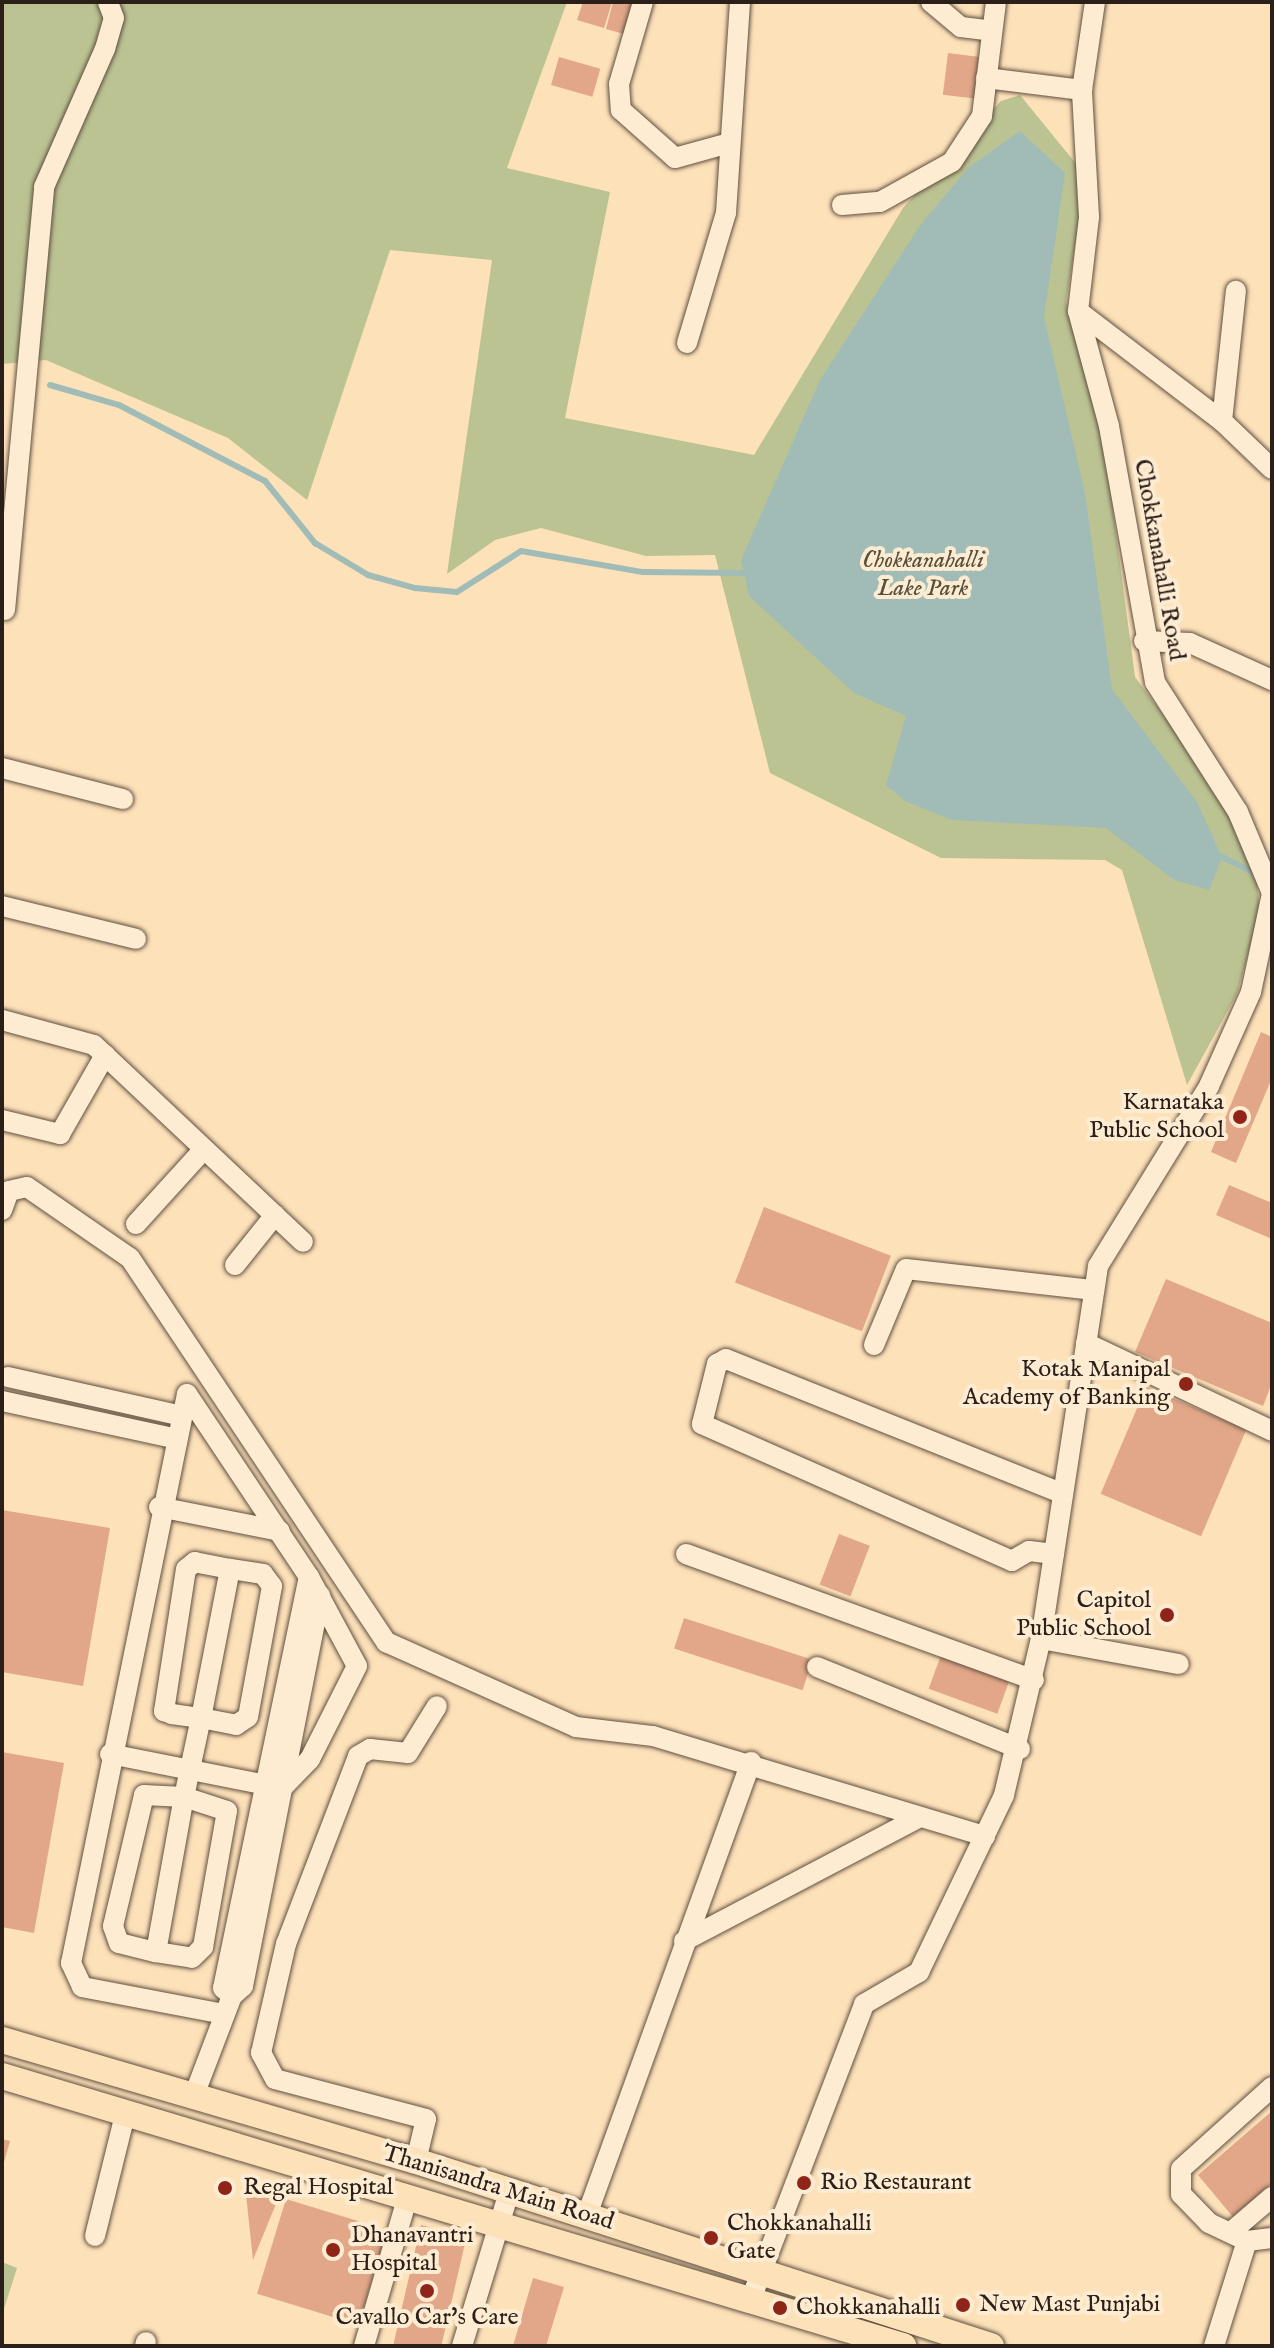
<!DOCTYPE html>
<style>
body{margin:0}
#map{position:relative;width:1274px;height:2348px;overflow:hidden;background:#fde1b9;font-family:"IM FELL English",serif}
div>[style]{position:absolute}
.green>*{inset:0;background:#bbc392}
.water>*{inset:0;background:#a1bcb6}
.stream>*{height:6px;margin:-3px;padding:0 3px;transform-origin:3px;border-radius:3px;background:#a1bcb6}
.building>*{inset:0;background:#e1a788;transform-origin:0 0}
.roads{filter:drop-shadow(0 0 2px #605041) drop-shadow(0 0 2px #605041)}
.minor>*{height:20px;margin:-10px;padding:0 10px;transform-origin:10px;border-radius:10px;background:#feecd2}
.major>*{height:26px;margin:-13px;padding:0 13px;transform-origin:13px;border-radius:13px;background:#fde1b9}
.dots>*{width:22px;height:22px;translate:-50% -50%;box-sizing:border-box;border:4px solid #feecd2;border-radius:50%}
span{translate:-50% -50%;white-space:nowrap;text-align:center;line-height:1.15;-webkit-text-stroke:8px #feecd2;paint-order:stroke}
.street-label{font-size:24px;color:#2b1f19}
.park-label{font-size:24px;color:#56503d;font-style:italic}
.poi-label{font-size:24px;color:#2b1f19}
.right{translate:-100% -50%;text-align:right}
.left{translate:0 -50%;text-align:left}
.frame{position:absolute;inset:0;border:4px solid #2b1f19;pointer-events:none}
</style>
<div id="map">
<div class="green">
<i style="clip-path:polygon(2px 2px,567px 2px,507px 168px,610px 192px,565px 418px,754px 455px,903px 208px,1001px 101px,1020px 95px,1086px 176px,1066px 302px,1103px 435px,1135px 677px,1205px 771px,1254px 860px,1260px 911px,1237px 994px,1187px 1085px,1122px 870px,1105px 860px,941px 858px,770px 773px,715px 555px,646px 556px,541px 528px,495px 540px,447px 574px,492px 260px,390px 250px,307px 500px,228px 438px,46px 360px,2px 364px)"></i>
<i style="clip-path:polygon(2px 2262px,17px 2268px,2px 2315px)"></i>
</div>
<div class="water">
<i style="clip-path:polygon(1020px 131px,1065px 173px,1044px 317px,1085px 493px,1112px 689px,1197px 802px,1222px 857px,1209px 890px,1174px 880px,1106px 828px,952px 820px,905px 801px,886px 785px,906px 716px,854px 693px,749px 596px,741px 560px,820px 380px,921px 224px,969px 167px)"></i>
</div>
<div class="stream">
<i style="left:50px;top:385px;width:72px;rotate:16.2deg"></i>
<i style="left:119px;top:405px;width:165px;rotate:27.5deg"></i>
<i style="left:265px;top:481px;width:80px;rotate:51.1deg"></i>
<i style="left:315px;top:543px;width:62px;rotate:31.1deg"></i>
<i style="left:368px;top:575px;width:49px;rotate:15.5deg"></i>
<i style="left:415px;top:588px;width:42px;rotate:5.4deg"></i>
<i style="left:457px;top:592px;width:76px;rotate:-32.6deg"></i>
<i style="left:521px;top:551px;width:124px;rotate:9.8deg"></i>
<i style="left:643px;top:572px;width:101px;rotate:0.6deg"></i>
<i style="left:1222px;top:857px;width:41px;rotate:25.9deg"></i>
</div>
<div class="building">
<i style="clip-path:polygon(583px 2px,612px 2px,604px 28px,577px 20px)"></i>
<i style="clip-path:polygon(613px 2px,641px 2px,631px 36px,606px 29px)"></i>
<i style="left:948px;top:53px;width:32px;height:42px;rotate:7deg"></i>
<i style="left:559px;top:57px;width:43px;height:29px;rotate:16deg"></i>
<i style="clip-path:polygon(1261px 1032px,1272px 1037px,1272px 1078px,1236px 1163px,1211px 1152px)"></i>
<i style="clip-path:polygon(1229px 1185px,1272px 1203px,1272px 1239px,1216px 1215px)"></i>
<i style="left:764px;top:1207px;width:136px;height:81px;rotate:21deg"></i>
<i style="clip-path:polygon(1166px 1279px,1272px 1323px,1272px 1383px,1263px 1406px,1135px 1352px)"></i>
<i style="left:1146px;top:1387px;width:109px;height:116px;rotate:23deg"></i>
<i style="clip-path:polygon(2px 1510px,110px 1528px,83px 1686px,2px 1672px)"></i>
<i style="left:839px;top:1534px;width:33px;height:54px;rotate:21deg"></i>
<i style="left:684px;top:1618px;width:135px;height:32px;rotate:18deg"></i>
<i style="left:941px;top:1655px;width:73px;height:36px;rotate:20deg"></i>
<i style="clip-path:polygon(2px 1752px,64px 1763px,34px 1933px,2px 1927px)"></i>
<i style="clip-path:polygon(1272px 2111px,1272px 2183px,1233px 2217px,1198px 2175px)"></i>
<i style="clip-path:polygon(2px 2139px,10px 2141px,3px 2166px,2px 2166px)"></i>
<i style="clip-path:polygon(245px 2185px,280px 2194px,253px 2260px)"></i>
<i style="left:286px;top:2199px;width:106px;height:99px;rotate:17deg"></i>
<i style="left:421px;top:2225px;width:47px;height:126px;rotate:13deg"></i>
<i style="clip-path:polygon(533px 2278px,564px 2287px,546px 2346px,513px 2346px)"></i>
</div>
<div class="roads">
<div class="minor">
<i style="left:643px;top:2px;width:85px;rotate:106.3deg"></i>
<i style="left:619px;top:84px;width:26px;rotate:86deg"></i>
<i style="left:621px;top:110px;width:72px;rotate:41.6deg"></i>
<i style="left:675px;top:158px;width:53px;rotate:-15.4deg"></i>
<i style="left:931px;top:2px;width:39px;rotate:40deg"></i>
<i style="left:961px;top:27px;width:31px;rotate:7deg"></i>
<i style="left:986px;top:78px;width:97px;rotate:7.1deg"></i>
<i style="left:842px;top:205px;width:38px;rotate:-5deg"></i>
<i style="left:880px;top:202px;width:82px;rotate:-29.1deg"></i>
<i style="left:952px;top:162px;width:55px;rotate:-56.9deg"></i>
<i style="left:982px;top:116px;width:115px;rotate:-83deg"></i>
<i style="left:1078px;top:311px;width:181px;rotate:37.4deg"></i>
<i style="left:1222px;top:421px;width:69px;rotate:43.8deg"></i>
<i style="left:687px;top:343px;width:136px;rotate:-73.3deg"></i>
<i style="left:726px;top:213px;width:211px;rotate:-86.2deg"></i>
<i style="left:1222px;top:421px;width:131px;rotate:-83.9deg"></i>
<i style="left:5px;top:610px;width:425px;rotate:-84.7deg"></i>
<i style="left:44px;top:187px;width:151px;rotate:-66.2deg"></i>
<i style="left:105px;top:49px;width:32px;rotate:-74deg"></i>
<i style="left:114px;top:18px;width:17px;rotate:-111deg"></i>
<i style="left:1144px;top:641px;width:46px;rotate:2.5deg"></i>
<i style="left:1190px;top:643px;width:90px;rotate:24.3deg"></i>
<i style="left:2px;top:768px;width:125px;rotate:14.4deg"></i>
<i style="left:2px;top:906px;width:138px;rotate:13.8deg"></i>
<i style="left:2px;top:1020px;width:95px;rotate:15.2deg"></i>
<i style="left:94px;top:1045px;width:287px;rotate:43.3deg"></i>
<i style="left:2px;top:1120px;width:60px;rotate:13.6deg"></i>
<i style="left:60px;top:1134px;width:91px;rotate:-60.3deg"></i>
<i style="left:2px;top:1210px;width:20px;rotate:-70deg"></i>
<i style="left:9px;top:1191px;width:18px;rotate:-13deg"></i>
<i style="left:27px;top:1187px;width:125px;rotate:34.6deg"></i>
<i style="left:130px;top:1258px;width:462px;rotate:56.3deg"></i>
<i style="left:386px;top:1642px;width:208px;rotate:24.1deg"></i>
<i style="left:576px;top:1727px;width:78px;rotate:6.7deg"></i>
<i style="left:653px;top:1736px;width:347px;rotate:16.8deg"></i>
<i style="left:136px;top:1224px;width:100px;rotate:-47.8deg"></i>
<i style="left:235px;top:1265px;width:64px;rotate:-51.3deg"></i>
<i style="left:1086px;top:1343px;width:206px;rotate:25.3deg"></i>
<i style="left:874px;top:1345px;width:82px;rotate:-67.2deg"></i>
<i style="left:906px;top:1269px;width:187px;rotate:6.4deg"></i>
<i style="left:8px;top:1377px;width:174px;rotate:12.6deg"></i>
<i style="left:2px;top:1401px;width:175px;rotate:12.2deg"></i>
<i style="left:159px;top:1507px;width:123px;rotate:11.2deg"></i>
<i style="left:686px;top:1554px;width:370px;rotate:19.9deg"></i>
<i style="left:1054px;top:1554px;width:25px;rotate:-173deg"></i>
<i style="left:1029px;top:1551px;width:20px;rotate:150deg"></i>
<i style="left:1012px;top:1561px;width:339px;rotate:-156.2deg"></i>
<i style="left:702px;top:1424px;width:62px;rotate:-76deg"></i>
<i style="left:717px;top:1364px;width:10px;rotate:-29deg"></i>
<i style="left:726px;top:1359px;width:363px;rotate:21.8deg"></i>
<i style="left:1041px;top:1639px;width:140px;rotate:10.3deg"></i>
<i style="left:817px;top:1667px;width:219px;rotate:22deg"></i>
<i style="left:110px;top:1754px;width:175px;rotate:11.2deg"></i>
<i style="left:282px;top:1788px;width:40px;rotate:-46deg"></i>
<i style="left:310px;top:1759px;width:104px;rotate:-63.2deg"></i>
<i style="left:357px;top:1666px;width:101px;rotate:-118.3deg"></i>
<i style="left:684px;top:1941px;width:262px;rotate:-27.7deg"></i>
<i style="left:156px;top:1952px;width:36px;rotate:9deg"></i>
<i style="left:192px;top:1958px;width:16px;rotate:-45deg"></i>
<i style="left:203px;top:1947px;width:138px;rotate:-80deg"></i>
<i style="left:227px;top:1811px;width:45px;rotate:-162deg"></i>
<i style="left:184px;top:1797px;width:40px;rotate:-177.1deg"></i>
<i style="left:144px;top:1795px;width:135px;rotate:103.3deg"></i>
<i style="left:113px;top:1926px;width:18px;rotate:71deg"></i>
<i style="left:119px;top:1943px;width:38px;rotate:14deg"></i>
<i style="left:156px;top:1952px;width:158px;rotate:-79.8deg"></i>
<i style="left:184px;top:1797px;width:81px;rotate:-77.9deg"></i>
<i style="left:201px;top:1718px;width:152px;rotate:-79deg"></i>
<i style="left:230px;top:1569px;width:36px;rotate:-169deg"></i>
<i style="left:195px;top:1562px;width:11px;rotate:142deg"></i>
<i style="left:186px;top:1569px;width:144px;rotate:98.8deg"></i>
<i style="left:164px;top:1711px;width:9px;rotate:21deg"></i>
<i style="left:172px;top:1714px;width:29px;rotate:8deg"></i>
<i style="left:201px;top:1718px;width:36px;rotate:11deg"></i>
<i style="left:236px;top:1725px;width:14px;rotate:-34deg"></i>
<i style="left:248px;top:1717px;width:133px;rotate:-79.6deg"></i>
<i style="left:272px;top:1586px;width:15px;rotate:-127deg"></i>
<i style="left:263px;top:1574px;width:33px;rotate:-171deg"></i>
<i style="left:232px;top:1996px;width:15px;rotate:-42deg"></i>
<i style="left:243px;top:1986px;width:398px;rotate:-78.8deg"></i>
<i style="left:1272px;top:2087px;width:122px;rotate:138deg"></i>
<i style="left:1181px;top:2169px;width:25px;rotate:90deg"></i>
<i style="left:1181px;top:2194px;width:40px;rotate:46deg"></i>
<i style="left:1209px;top:2223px;width:42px;rotate:25.3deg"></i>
<i style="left:1247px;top:2241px;width:25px;rotate:-7deg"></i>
<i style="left:193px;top:2098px;width:109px;rotate:-69.1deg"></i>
<i style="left:232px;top:1996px;width:12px;rotate:-138deg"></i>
<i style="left:223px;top:1988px;width:420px;rotate:-78.2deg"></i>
<i style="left:309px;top:1577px;width:220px;rotate:-123.7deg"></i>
<i style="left:187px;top:1394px;width:581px;rotate:101.52deg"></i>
<i style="left:71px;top:1963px;width:26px;rotate:65deg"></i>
<i style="left:82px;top:1987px;width:145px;rotate:10.8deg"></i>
<i style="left:416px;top:2161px;width:43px;rotate:-76.6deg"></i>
<i style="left:426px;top:2119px;width:156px;rotate:-165.2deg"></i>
<i style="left:275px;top:2079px;width:30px;rotate:-118deg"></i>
<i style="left:261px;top:2053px;width:112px;rotate:-77.1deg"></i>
<i style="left:286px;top:1944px;width:201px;rotate:-69deg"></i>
<i style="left:358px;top:1756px;width:14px;rotate:-30deg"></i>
<i style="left:370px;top:1749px;width:38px;rotate:6deg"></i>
<i style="left:408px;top:1753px;width:55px;rotate:-58.3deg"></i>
<i style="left:587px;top:2215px;width:482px;rotate:-70.1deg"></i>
<i style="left:1231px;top:2232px;width:54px;rotate:-40.5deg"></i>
<i style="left:95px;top:2236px;width:125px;rotate:-76.1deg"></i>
<i style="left:751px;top:2299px;width:316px;rotate:-69deg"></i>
<i style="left:864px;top:2004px;width:64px;rotate:-30.2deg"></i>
<i style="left:919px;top:1972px;width:196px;rotate:-64.3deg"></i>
<i style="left:1004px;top:1795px;width:160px;rotate:-76.7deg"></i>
<i style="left:1041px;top:1639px;width:377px;rotate:-81.3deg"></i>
<i style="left:1098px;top:1266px;width:211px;rotate:-58.3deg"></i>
<i style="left:1209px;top:1086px;width:103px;rotate:-65.9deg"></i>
<i style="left:1251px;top:992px;width:101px;rotate:-78deg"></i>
<i style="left:1272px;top:893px;width:88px;rotate:-112.8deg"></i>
<i style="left:1238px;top:812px;width:154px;rotate:-122.6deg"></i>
<i style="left:1155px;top:682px;width:260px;rotate:-100.2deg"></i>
<i style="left:1109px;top:426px;width:119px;rotate:-105.1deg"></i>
<i style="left:1078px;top:311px;width:95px;rotate:-83.3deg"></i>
<i style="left:1089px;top:217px;width:127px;rotate:-93.2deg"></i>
<i style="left:1082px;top:90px;width:89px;rotate:-81.6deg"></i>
<i style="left:145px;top:2346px;width:4px;rotate:-76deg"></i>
<i style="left:364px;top:2346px;width:156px;rotate:-73.7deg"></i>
<i style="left:462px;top:2346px;width:161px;rotate:-73deg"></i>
<i style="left:1214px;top:2346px;width:110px;rotate:-72.6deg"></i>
</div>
<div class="major">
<i style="left:2px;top:2040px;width:431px;rotate:16.3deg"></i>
<i style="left:416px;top:2161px;width:604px;rotate:17.84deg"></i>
<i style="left:2px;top:2076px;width:941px;rotate:16.68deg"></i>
</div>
</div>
<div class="dots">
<i style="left:1240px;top:1117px;background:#8f2418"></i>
<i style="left:1186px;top:1384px;background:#8f2418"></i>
<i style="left:1167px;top:1615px;background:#8f2418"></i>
<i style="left:804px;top:2183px;background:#8f2418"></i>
<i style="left:225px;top:2188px;background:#8f2418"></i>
<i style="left:711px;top:2238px;background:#8f2418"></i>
<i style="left:333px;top:2250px;background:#8f2418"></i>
<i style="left:427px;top:2291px;background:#8f2418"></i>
<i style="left:963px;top:2305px;background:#8f2418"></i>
<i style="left:780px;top:2308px;background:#8f2418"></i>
</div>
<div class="street-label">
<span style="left:1159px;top:560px;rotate:80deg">Chokkanahalli Road</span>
<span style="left:498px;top:2188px;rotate:17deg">Thanisandra Main Road</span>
</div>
<div class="park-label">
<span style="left:923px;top:575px">Chokkanahalli<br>Lake Park</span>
</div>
<div class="poi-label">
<span class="right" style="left:1224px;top:1117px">Karnataka<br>Public School</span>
<span class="right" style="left:1170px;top:1384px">Kotak Manipal<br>Academy of Banking</span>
<span class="right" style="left:1151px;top:1615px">Capitol<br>Public School</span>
<span class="left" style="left:820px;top:2183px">Rio Restaurant</span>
<span class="left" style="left:243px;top:2188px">Regal Hospital</span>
<span class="left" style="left:727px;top:2238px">Chokkanahalli<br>Gate</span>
<span class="left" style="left:351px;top:2250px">Dhanavantri<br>Hospital</span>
<span class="left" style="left:979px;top:2305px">New Mast Punjabi</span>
<span class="left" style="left:796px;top:2308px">Chokkanahalli</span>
<span style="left:427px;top:2318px">Cavallo Car's Care</span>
</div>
<div class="frame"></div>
</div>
